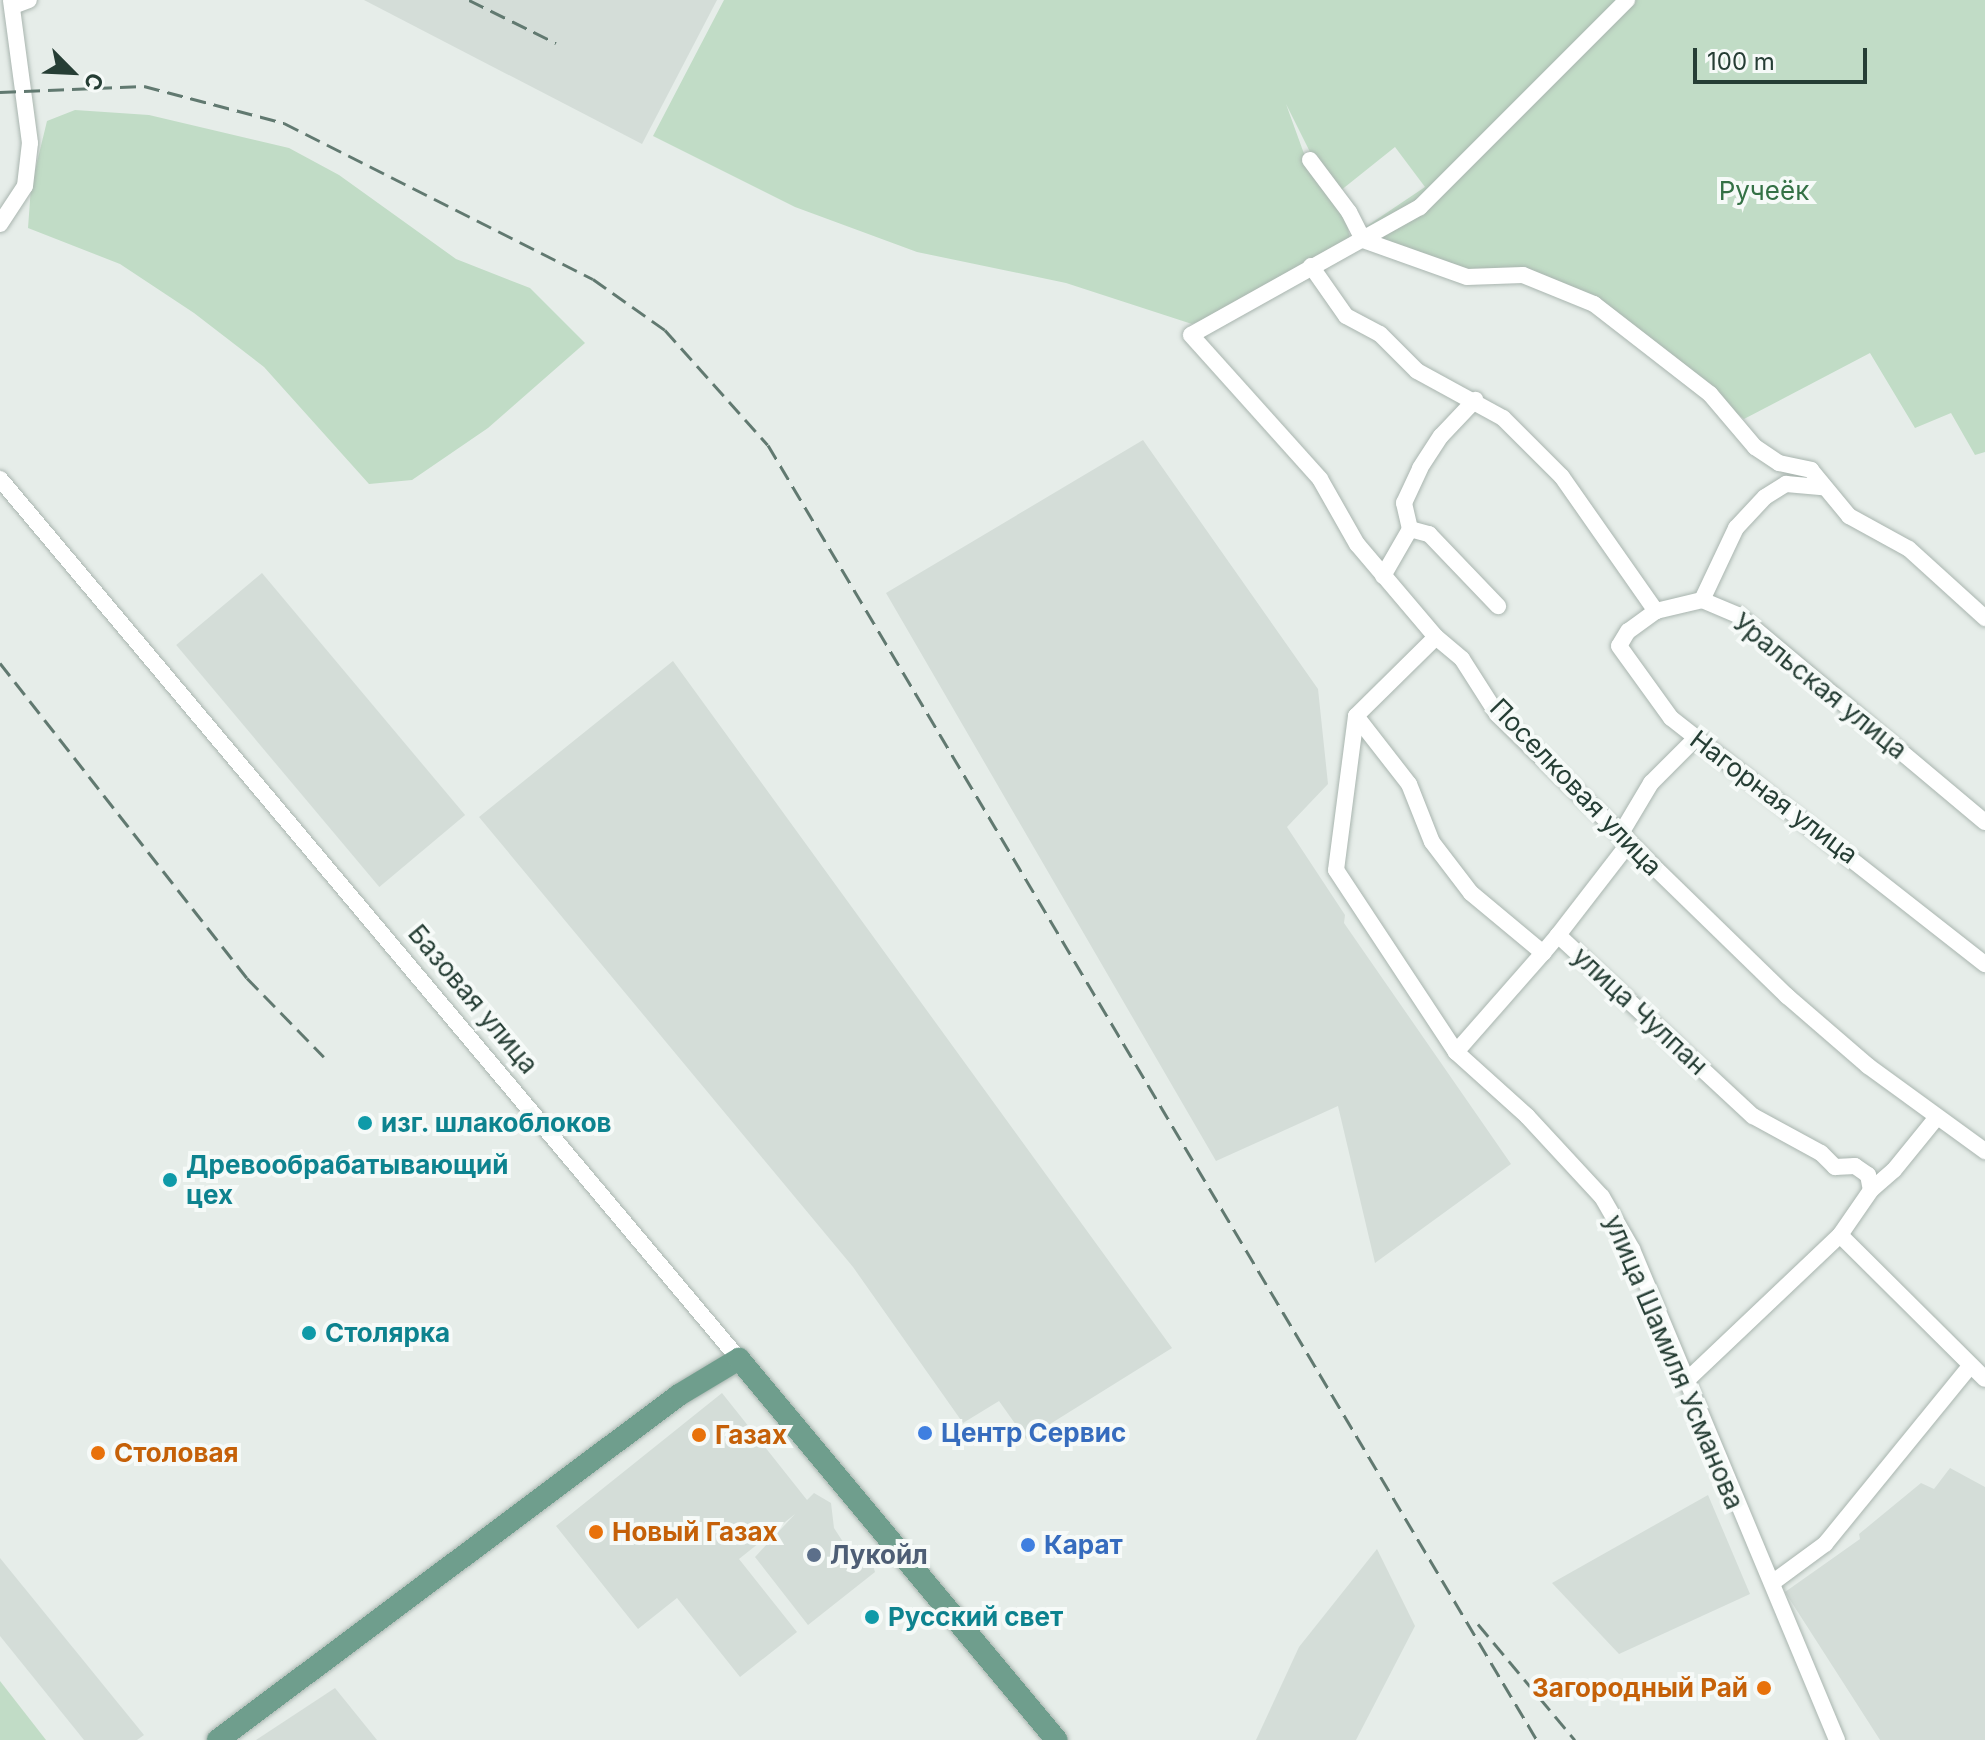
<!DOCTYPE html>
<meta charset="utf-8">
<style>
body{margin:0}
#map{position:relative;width:1985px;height:1740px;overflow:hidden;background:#e6ede9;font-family:Inter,sans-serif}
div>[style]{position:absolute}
.built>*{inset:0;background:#d4ddd8;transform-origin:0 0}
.green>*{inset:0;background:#c1dcc6}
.roads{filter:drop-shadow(0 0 2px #a9b5af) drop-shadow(0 0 2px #a9b5af)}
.minor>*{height:16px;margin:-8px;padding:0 8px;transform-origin:8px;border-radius:8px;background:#fff}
.major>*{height:22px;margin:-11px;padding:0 11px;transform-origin:11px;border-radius:11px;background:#6f9e8d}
.rail>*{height:3px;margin-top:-1.5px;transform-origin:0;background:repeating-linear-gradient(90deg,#617970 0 16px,transparent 0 24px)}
.dots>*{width:22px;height:22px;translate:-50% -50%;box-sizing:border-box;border:4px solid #f6faf8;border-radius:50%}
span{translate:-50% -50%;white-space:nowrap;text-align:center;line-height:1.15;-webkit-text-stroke:8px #f6faf8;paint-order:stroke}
.park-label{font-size:26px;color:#347145}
.street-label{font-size:26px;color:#263e35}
.culture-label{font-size:26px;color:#0d838f;font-weight:700}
.left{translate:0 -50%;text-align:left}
.shop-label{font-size:26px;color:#366cbe;font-weight:700}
.food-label{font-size:26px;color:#c56008;font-weight:700}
.right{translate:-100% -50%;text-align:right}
.service-label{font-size:26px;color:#4e5e75;font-weight:700}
.north{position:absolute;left:32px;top:32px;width:80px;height:80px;-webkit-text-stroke:6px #f6faf8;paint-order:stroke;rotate:114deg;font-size:22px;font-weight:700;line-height:32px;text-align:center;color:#263e35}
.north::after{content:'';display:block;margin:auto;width:28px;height:36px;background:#263e35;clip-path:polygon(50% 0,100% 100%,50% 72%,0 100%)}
.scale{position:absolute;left:1693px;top:48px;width:174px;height:36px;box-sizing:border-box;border:4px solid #263e35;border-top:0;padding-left:10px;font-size:24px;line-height:28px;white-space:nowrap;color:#263e35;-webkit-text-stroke:6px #f6faf8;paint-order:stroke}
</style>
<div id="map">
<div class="built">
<i style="clip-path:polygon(364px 0,717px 0,642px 144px)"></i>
<i style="clip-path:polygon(1143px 440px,1318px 689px,1328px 784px,1287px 827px,1345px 915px,1344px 923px,1511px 1164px,1375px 1263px,1338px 1106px,1216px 1161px,886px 593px)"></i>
<i style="left:262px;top:573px;width:316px;height:112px;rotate:50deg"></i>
<i style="clip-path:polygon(673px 661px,1172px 1348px,1026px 1439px,999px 1401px,963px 1423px,853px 1267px,479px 817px)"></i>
<i style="clip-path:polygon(722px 1393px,807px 1500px,814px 1493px,831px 1503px,834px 1528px,845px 1545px,871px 1558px,875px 1572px,808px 1625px,755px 1557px,795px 1514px,739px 1559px,797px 1632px,740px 1677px,677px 1598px,638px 1629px,556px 1526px)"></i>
<i style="clip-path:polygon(1950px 1468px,1985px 1487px,1985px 1740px,1880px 1740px,1785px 1592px,1860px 1539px,1859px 1534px,1921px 1483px,1934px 1489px)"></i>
<i style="clip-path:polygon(1708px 1495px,1750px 1594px,1619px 1654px,1552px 1583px)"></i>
<i style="clip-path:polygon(1377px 1549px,1415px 1626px,1356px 1740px,1256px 1740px,1299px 1647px)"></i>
<i style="clip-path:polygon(0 1558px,144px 1735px,137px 1740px,84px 1740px,0 1636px)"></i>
<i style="clip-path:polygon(335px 1688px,377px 1740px,256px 1740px)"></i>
</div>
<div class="green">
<i style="clip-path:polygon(724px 0,1985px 0,1985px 452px,1975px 455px,1951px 413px,1915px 428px,1870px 353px,1744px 419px,1594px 301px,1524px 273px,1465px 275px,1372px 239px,1364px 228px,1425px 187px,1395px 147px,1340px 191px,1313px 158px,1286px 104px,1307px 162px,1345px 213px,1350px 239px,1211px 317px,1192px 324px,1066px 283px,917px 252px,795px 207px,653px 136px)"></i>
<i style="clip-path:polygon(75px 110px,149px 115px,289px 148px,339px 175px,456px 259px,530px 288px,585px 343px,488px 428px,412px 480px,369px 484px,264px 367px,194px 313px,120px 264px,28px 228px,31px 187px,47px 121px)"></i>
<i style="clip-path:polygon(0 1681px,46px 1740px,0 1740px)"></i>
</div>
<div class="roads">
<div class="minor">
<i style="left:1627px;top:0;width:293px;rotate:135deg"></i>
<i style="left:1420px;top:207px;width:262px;rotate:150.8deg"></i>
<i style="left:1191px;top:335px;width:193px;rotate:48.1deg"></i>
<i style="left:1320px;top:479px;width:75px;rotate:60.4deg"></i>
<i style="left:1357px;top:544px;width:122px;rotate:49.7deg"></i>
<i style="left:1436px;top:637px;width:34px;rotate:40deg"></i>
<i style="left:1462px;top:659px;width:65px;rotate:57.5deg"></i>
<i style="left:1497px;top:714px;width:405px;rotate:44.2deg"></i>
<i style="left:1787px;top:996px;width:107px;rotate:40.8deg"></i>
<i style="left:1868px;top:1066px;width:145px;rotate:36deg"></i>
<i style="left:13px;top:6px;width:17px;rotate:-21deg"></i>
<i style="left:1310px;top:160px;width:65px;rotate:53.1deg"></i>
<i style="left:1349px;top:212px;width:31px;rotate:63deg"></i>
<i style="left:1363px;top:240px;width:110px;rotate:19.6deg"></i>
<i style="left:1467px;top:277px;width:56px;rotate:-2deg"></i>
<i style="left:1523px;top:275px;width:77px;rotate:22.2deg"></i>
<i style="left:1594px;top:304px;width:147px;rotate:37.8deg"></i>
<i style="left:1710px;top:394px;width:70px;rotate:49.7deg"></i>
<i style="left:1755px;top:447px;width:29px;rotate:34deg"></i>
<i style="left:1779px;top:463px;width:33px;rotate:12deg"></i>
<i style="left:1811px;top:470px;width:60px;rotate:50.4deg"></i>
<i style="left:1849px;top:516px;width:68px;rotate:28.8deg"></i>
<i style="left:1909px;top:549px;width:103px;rotate:42.2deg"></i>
<i style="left:0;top:224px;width:45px;rotate:-56.7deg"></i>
<i style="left:25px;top:186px;width:43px;rotate:-83.4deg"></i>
<i style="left:30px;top:143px;width:144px;rotate:-97.6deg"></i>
<i style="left:1311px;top:266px;width:61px;rotate:55deg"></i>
<i style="left:1346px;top:316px;width:38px;rotate:28deg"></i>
<i style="left:1380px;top:334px;width:52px;rotate:45deg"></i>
<i style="left:1417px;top:371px;width:98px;rotate:28.7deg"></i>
<i style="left:1503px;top:418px;width:83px;rotate:45deg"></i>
<i style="left:1562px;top:477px;width:164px;rotate:55deg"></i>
<i style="left:1656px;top:611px;width:47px;rotate:-13.4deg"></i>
<i style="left:1702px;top:600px;width:39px;rotate:23deg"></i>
<i style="left:1738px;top:615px;width:322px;rotate:40deg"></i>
<i style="left:0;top:479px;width:1149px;rotate:49.98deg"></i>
<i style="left:1410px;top:529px;width:20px;rotate:15deg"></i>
<i style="left:1429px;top:534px;width:100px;rotate:46.2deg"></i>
<i style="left:1383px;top:576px;width:54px;rotate:-60.1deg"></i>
<i style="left:1410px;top:529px;width:27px;rotate:-103deg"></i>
<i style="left:1404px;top:503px;width:38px;rotate:-65deg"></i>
<i style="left:1420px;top:468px;width:38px;rotate:-57deg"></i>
<i style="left:1441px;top:436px;width:50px;rotate:-46.6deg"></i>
<i style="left:1702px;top:600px;width:80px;rotate:-64.7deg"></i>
<i style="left:1736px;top:528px;width:42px;rotate:-46.9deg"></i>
<i style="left:1765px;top:497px;width:25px;rotate:-32deg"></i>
<i style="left:1786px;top:484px;width:37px;rotate:5deg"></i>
<i style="left:1656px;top:611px;width:34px;rotate:144deg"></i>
<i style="left:1628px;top:631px;width:17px;rotate:121deg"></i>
<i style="left:1619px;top:646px;width:89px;rotate:54.2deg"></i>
<i style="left:1671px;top:718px;width:399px;rotate:38.1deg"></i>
<i style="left:1436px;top:637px;width:112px;rotate:135.4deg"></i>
<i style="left:1356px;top:716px;width:155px;rotate:97.4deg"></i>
<i style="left:1336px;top:870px;width:218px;rotate:56.6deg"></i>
<i style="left:1456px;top:1052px;width:96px;rotate:42deg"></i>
<i style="left:1527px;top:1116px;width:110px;rotate:47.2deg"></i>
<i style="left:1602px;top:1197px;width:60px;rotate:60deg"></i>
<i style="left:1632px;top:1249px;width:532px;rotate:67.34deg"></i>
<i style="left:1356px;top:716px;width:86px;rotate:52.1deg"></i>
<i style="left:1409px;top:784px;width:62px;rotate:68.4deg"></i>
<i style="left:1432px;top:842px;width:64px;rotate:52.6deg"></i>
<i style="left:1471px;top:893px;width:94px;rotate:39.8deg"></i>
<i style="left:1543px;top:953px;width:23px;rotate:-50deg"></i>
<i style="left:1558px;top:935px;width:266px;rotate:42.9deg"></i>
<i style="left:1753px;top:1116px;width:77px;rotate:28.6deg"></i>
<i style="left:1821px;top:1153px;width:20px;rotate:45deg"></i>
<i style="left:1835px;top:1167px;width:20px;rotate:-3deg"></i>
<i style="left:1855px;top:1166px;width:16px;rotate:35deg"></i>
<i style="left:1868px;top:1175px;width:15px;rotate:79deg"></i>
<i style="left:1620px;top:835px;width:61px;rotate:-59.2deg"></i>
<i style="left:1651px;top:783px;width:62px;rotate:-45deg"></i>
<i style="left:1558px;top:935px;width:116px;rotate:-52.3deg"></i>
<i style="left:1456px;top:1052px;width:132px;rotate:-48.7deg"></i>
<i style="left:1840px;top:1235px;width:204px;rotate:44.8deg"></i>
<i style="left:1685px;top:1382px;width:214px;rotate:-43.5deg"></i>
<i style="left:1840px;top:1235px;width:55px;rotate:-55.4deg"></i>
<i style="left:1871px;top:1190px;width:30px;rotate:-41deg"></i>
<i style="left:1894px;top:1170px;width:68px;rotate:-50.9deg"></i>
<i style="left:1772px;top:1583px;width:66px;rotate:-36.3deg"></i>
<i style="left:1825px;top:1544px;width:230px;rotate:-50.8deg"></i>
</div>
<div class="major">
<i style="left:218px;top:1740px;width:576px;rotate:-36.81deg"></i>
<i style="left:679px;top:1395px;width:70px;rotate:-31deg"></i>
<i style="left:739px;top:1359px;width:496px;rotate:50.2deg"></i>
</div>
</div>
<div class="rail">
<i style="left:469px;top:0;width:97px;rotate:26.3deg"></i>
<i style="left:0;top:92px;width:144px;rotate:-2.4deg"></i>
<i style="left:144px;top:86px;width:145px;rotate:14.8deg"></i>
<i style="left:284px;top:123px;width:346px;rotate:26.8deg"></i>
<i style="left:593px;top:279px;width:88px;rotate:35.3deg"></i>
<i style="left:665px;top:330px;width:154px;rotate:48.2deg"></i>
<i style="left:768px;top:445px;width:1506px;rotate:59.3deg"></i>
<i style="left:0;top:663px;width:400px;rotate:51.9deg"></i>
<i style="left:247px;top:978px;width:110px;rotate:45.7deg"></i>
<i style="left:1478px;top:1624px;width:151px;rotate:50.1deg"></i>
</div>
<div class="dots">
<i style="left:365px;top:1123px;background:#0f9aa8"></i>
<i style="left:170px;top:1180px;background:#0f9aa8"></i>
<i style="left:309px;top:1333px;background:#0f9aa8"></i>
<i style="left:925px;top:1433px;background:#3f7fe0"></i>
<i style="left:699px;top:1435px;background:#e8710a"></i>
<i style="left:98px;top:1453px;background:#e8710a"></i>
<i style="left:596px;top:1532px;background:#e8710a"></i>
<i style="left:1028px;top:1545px;background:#3f7fe0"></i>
<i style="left:814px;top:1555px;background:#5c6f8a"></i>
<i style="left:872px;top:1617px;background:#0f9aa8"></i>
<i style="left:1764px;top:1688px;background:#e8710a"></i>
</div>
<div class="park-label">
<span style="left:1764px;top:191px">Ручеёк</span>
</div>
<div class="street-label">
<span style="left:1820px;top:686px;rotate:39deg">Уральская улица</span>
<span style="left:1576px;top:787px;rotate:46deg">Поселковая улица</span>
<span style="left:1774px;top:797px;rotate:37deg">Нагорная улица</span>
<span style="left:473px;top:999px;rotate:50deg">Базовая улица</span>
<span style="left:1640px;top:1011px;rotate:43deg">улица Чулпан</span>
<span style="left:1674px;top:1362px;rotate:67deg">улица Шамиля Усманова</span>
</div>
<div class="culture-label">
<span class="left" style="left:381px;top:1123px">изг. шлакоблоков</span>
<span class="left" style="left:186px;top:1180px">Древообрабатывающий<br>цех</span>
<span class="left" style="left:325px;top:1333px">Столярка</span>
<span class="left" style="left:888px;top:1617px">Русский свет</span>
</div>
<div class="shop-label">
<span class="left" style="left:941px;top:1433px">Центр Сервис</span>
<span class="left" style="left:1044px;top:1545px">Карат</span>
</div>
<div class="food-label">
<span class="left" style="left:715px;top:1435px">Газах</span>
<span class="left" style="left:114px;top:1453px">Столовая</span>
<span class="left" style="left:612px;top:1532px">Новый Газах</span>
<span class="right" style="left:1748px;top:1688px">Загородный Рай</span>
</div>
<div class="service-label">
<span class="left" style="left:830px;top:1555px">Лукойл</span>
</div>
<div class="north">С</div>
<div class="scale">100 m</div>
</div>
